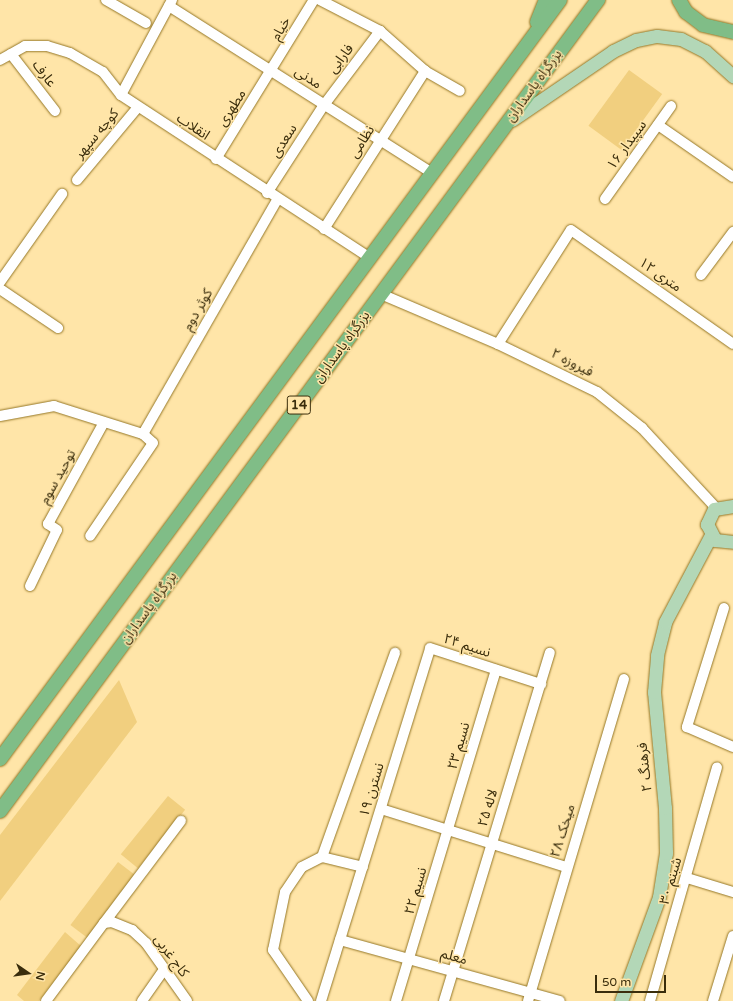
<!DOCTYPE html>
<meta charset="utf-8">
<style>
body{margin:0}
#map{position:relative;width:733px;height:1001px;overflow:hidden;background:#ffe5a8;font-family:"Varela Round","Noto Sans Arabic",sans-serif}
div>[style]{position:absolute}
.green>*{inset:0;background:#f1cf7f;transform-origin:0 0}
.roads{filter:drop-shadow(0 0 1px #957727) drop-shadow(0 0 1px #957727)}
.minor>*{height:10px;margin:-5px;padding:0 5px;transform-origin:5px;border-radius:5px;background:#fff}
.major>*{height:13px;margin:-6.5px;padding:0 6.5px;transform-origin:6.5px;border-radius:6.5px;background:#b3d7b7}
.highway>*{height:14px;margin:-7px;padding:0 7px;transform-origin:7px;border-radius:7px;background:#80bd87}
span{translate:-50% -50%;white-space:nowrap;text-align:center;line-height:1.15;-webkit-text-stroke:3px #ffe5a8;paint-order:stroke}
.shield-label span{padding:1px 3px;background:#ffe5a8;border:1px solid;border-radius:3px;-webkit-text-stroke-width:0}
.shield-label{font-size:13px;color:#3a2d0c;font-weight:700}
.street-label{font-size:14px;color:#3a2d0c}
.north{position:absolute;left:8px;top:953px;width:40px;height:40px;-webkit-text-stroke:3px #ffe5a8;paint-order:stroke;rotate:103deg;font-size:11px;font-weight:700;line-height:16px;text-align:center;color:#3a2d0c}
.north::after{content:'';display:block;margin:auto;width:14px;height:18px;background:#3a2d0c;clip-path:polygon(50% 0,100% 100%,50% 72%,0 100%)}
.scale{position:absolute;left:595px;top:975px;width:71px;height:18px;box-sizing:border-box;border:2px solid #3a2d0c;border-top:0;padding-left:5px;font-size:12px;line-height:14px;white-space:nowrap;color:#3a2d0c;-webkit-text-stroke:3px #ffe5a8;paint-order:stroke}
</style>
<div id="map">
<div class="green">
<i style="left:629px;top:70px;width:41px;height:69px;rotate:36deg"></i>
<i style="clip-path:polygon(119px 680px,137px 722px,0 901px,0 835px)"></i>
<i style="left:168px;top:796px;width:22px;height:75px;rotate:39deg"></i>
<i style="left:118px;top:862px;width:21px;height:79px;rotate:37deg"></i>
<i style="clip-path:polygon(65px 932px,81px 946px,39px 1001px,24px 1001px,17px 995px)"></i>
</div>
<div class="roads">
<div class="minor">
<i style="left:106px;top:0;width:46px;rotate:29.9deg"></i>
<i style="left:320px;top:0;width:68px;rotate:27.3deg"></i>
<i style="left:380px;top:31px;width:60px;rotate:41.6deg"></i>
<i style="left:425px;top:71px;width:40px;rotate:29.7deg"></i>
<i style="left:169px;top:6px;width:312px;rotate:32.4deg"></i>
<i style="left:11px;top:54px;width:72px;rotate:52.3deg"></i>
<i style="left:0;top:60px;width:29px;rotate:-29deg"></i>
<i style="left:25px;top:46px;width:22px"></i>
<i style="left:47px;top:46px;width:24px;rotate:17deg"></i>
<i style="left:70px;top:53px;width:38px;rotate:30deg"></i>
<i style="left:103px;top:72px;width:29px;rotate:52deg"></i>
<i style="left:121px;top:95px;width:298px;rotate:33.2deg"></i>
<i style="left:121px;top:95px;width:108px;rotate:-61.8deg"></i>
<i style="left:658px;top:125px;width:91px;rotate:34.7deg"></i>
<i style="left:216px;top:159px;width:187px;rotate:-58.4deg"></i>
<i style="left:77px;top:180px;width:95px;rotate:-50.1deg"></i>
<i style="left:267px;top:193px;width:105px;rotate:-57.1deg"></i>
<i style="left:324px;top:105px;width:93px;rotate:-52.9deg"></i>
<i style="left:605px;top:199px;width:114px;rotate:-54.6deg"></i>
<i style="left:324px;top:229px;width:188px;rotate:-57.4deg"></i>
<i style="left:701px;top:275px;width:54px;rotate:-53.3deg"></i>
<i style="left:0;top:282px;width:108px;rotate:-54.8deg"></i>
<i style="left:0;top:289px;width:70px;rotate:33.9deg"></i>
<i style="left:381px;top:294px;width:127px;rotate:23.1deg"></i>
<i style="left:498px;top:344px;width:110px;rotate:25.9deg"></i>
<i style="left:597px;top:392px;width:58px;rotate:38.7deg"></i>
<i style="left:642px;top:428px;width:109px;rotate:47.2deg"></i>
<i style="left:498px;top:344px;width:135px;rotate:-57.4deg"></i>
<i style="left:571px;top:230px;width:198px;rotate:35.1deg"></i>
<i style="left:0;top:416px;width:55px;rotate:-10.5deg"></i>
<i style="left:54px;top:406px;width:93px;rotate:17.5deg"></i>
<i style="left:143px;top:434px;width:13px;rotate:42deg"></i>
<i style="left:153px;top:443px;width:112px;rotate:124.1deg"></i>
<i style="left:143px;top:434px;width:270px;rotate:-60.2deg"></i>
<i style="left:30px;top:586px;width:62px;rotate:-64.3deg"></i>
<i style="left:57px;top:530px;width:11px;rotate:-146deg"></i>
<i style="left:48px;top:524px;width:116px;rotate:-61.2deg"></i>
<i style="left:724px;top:608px;width:125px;rotate:107.3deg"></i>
<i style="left:687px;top:727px;width:50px;rotate:23.5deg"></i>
<i style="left:381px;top:809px;width:194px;rotate:17.4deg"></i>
<i style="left:322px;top:857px;width:217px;rotate:-70.3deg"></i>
<i style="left:687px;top:878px;width:48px;rotate:16.9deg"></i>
<i style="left:104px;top:923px;width:128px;rotate:-53deg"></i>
<i style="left:340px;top:940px;width:228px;rotate:15.5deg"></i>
<i style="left:46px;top:1001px;width:97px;rotate:-53.4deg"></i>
<i style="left:104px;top:923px;width:8px;rotate:-7deg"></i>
<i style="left:112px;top:922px;width:22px;rotate:22deg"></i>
<i style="left:132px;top:930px;width:19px;rotate:43deg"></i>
<i style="left:146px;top:943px;width:71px;rotate:54.7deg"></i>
<i style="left:142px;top:1001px;width:38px;rotate:-55deg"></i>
<i style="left:308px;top:1001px;width:62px;rotate:-124.5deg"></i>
<i style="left:273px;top:950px;width:59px;rotate:-78.3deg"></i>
<i style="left:285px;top:892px;width:30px;rotate:-56deg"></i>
<i style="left:302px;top:867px;width:22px;rotate:-27deg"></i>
<i style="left:322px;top:857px;width:42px;rotate:13.7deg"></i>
<i style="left:321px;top:1001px;width:369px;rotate:-72.8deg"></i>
<i style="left:430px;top:648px;width:117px;rotate:18deg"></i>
<i style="left:396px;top:1001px;width:346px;rotate:-73.2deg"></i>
<i style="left:444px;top:1001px;width:364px;rotate:-73.1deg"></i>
<i style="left:528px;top:1001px;width:336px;rotate:-73.4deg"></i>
<i style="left:650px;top:1001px;width:243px;rotate:-74deg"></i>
<i style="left:713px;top:1001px;width:68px;rotate:-72.9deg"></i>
</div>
<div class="major">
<i style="left:512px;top:120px;width:122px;rotate:-34.3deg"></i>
<i style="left:613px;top:51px;width:25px;rotate:-26deg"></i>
<i style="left:636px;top:40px;width:21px;rotate:-11deg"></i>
<i style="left:657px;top:36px;width:24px;rotate:7deg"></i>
<i style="left:681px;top:39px;width:27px;rotate:27deg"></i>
<i style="left:705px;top:51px;width:38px;rotate:42deg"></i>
<i style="left:733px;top:506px;width:19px;rotate:171deg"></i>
<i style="left:714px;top:509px;width:17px;rotate:115deg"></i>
<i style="left:707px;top:524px;width:18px;rotate:63deg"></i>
<i style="left:715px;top:540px;width:18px;rotate:6deg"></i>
<i style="left:621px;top:1001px;width:111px;rotate:-69.9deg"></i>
<i style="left:659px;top:897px;width:45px;rotate:-81deg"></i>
<i style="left:666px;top:853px;width:45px;rotate:-91.3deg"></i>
<i style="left:665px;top:808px;width:117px;rotate:-95.4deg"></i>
<i style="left:654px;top:692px;width:37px;rotate:-85deg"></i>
<i style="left:657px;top:655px;width:34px;rotate:-76deg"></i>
<i style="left:665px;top:622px;width:98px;rotate:-62.1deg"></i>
</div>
<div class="highway">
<i style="left:679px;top:0;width:14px;rotate:60deg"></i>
<i style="left:686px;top:12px;width:21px;rotate:37deg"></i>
<i style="left:703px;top:25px;width:31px;rotate:13deg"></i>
<i style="left:537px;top:22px;width:24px;rotate:-68deg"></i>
<i style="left:0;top:759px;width:943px;rotate:-53.58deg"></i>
<i style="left:0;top:811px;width:1008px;rotate:-53.6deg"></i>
</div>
</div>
<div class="shield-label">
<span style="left:299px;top:405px">14</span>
</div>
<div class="street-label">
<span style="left:281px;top:29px;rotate:-60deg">خیام</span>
<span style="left:341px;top:59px;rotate:-53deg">فارابی</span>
<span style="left:44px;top:74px;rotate:53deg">عارف</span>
<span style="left:308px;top:78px;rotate:33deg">مدنی</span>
<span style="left:534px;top:86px;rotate:-54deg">بزرگراه پاسداران</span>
<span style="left:232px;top:108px;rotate:-57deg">مطهری</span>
<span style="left:193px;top:127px;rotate:34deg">انقلاب</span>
<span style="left:97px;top:134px;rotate:-50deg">کوچه سپهر</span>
<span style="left:284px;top:141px;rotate:-57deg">سعدی</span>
<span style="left:362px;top:142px;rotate:-58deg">نظامی</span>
<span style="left:627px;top:145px;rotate:-54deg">سپیدار ۱۶</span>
<span style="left:660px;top:275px;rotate:35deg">۱۲ متری</span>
<span style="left:198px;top:310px;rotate:-60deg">کوثر دوم</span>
<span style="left:342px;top:347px;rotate:-54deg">بزرگراه پاسداران</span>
<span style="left:572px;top:363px;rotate:27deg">فیروزه ٢</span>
<span style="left:58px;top:477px;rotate:-61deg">توحید سوم</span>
<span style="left:149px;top:608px;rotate:-54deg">بزرگراه پاسداران</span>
<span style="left:467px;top:646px;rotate:18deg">نسیم ۲۴</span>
<span style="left:459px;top:746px;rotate:-74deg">نسیم ۲۳</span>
<span style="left:645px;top:767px;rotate:-96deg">فرهنگ ۲</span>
<span style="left:372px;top:790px;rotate:-73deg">نسترن ۱۹</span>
<span style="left:488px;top:808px;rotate:-73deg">لاله ۲۵</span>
<span style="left:563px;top:831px;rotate:-73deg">میخک ۲۸</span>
<span style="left:671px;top:881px;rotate:-74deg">شبنم ۳۰</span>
<span style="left:416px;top:891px;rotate:-74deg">نسیم ۲۲</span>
<span style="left:171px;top:956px;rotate:54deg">کاج غربی</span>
<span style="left:454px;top:957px;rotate:16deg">معلم</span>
</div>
<div class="north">N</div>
<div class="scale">50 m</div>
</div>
